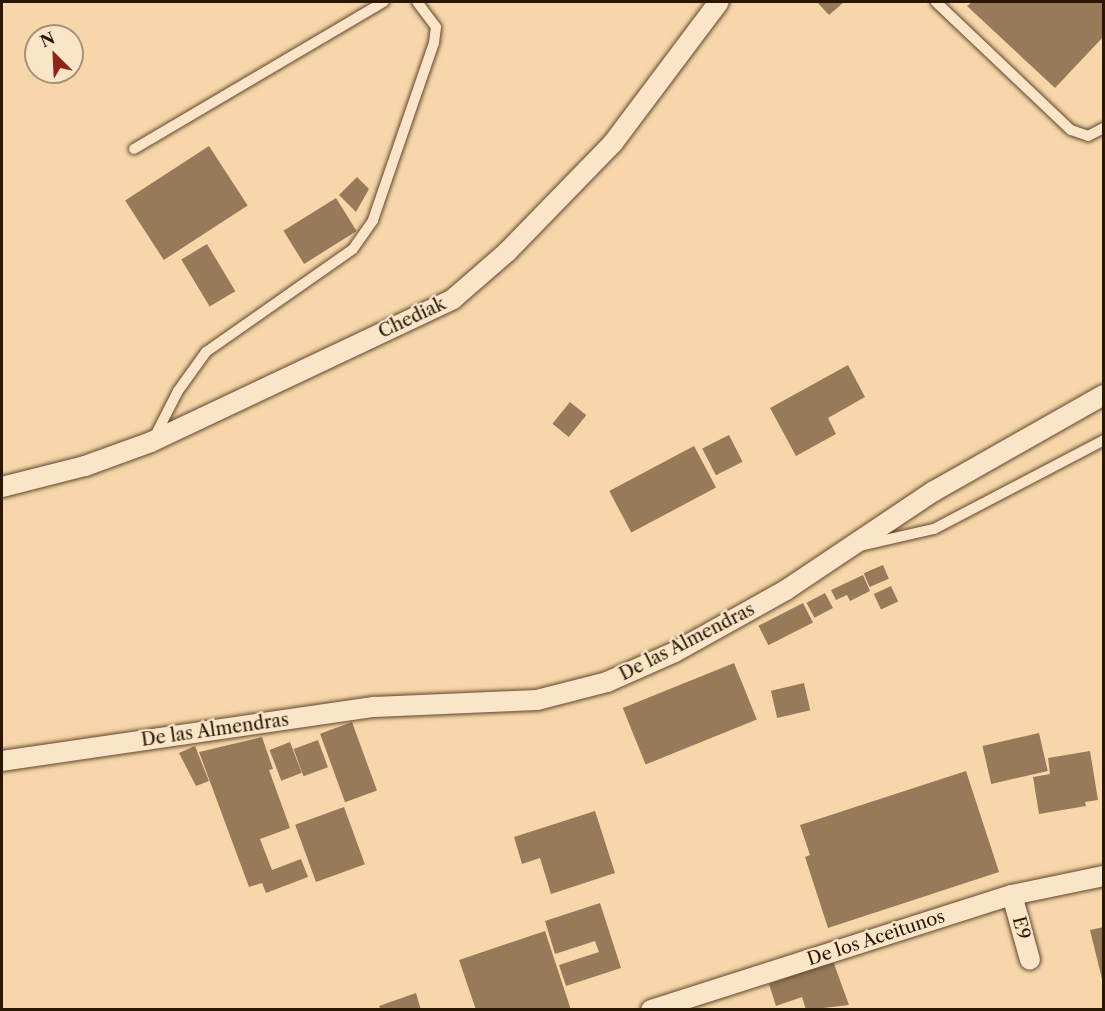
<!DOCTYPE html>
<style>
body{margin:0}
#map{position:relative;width:1105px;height:1011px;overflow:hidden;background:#f7d7aa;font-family:"Libre Caslon Text",serif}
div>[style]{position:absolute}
.building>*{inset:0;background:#967a59;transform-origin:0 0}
.roads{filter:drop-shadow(0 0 2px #60462b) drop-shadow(0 0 2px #60462b)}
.service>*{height:10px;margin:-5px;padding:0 5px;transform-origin:5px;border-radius:5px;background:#fae5c8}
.minor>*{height:20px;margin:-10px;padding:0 10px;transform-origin:10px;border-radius:10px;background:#fae5c8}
span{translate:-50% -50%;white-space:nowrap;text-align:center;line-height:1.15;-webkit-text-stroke:4.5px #fae5c8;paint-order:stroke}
.street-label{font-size:18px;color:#2d1601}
.frame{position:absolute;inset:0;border:3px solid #2d1601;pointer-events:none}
.north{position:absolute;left:24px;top:24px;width:60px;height:60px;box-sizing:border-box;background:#fae5c8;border:2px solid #a89278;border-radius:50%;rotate:336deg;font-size:16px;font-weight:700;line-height:24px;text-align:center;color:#2d1601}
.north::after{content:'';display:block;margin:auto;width:21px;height:27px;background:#8f2418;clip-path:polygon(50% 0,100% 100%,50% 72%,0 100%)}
</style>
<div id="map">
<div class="building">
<i style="clip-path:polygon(817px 2px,844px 2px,829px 15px)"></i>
<i style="clip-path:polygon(972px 2px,1104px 2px,1104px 36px,1055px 88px,967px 6px)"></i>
<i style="left:209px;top:146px;width:71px;height:100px;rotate:57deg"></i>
<i style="clip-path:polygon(357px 177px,369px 189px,356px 212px,339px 195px)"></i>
<i style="left:336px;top:198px;width:39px;height:62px;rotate:58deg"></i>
<i style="left:207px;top:244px;width:55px;height:30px;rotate:59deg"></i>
<i style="clip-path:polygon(848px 365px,865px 397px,828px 418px,836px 434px,796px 456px,770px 408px)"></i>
<i style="left:570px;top:402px;width:21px;height:28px;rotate:39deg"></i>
<i style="left:729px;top:435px;width:30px;height:30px;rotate:63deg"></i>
<i style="left:694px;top:446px;width:47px;height:96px;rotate:62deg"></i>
<i style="left:883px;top:565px;width:15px;height:21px;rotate:67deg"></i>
<i style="clip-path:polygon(863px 575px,870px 591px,850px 601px,847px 595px,836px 600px,831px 590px)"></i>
<i style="left:891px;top:586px;width:17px;height:19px;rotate:65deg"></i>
<i style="left:825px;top:593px;width:17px;height:21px;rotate:62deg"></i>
<i style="left:803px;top:603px;width:22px;height:50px;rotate:63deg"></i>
<i style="left:734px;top:663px;width:61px;height:120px;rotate:68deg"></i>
<i style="left:804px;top:683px;width:28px;height:34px;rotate:77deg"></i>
<i style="left:352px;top:722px;width:73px;height:34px;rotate:70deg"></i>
<i style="left:1039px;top:733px;width:39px;height:58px;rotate:77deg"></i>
<i style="clip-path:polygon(262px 737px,273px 769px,269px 770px,290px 828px,260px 839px,272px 870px,301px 859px,308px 877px,266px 893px,262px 883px,249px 887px,199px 752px)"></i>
<i style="left:318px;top:740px;width:29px;height:26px;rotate:70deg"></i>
<i style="left:290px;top:742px;width:33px;height:22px;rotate:69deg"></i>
<i style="clip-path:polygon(195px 746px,209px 781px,196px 786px,179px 753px)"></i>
<i style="clip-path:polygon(1090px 751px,1098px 800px,1085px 802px,1086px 806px,1039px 814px,1033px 777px,1050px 774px,1048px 758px)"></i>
<i style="clip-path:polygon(966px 771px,999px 872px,828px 928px,805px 857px,810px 855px,800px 825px)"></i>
<i style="left:344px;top:807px;width:61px;height:52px;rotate:70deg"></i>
<i style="clip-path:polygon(595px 811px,615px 873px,551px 894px,540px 858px,522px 864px,514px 837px)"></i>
<i style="clip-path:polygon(600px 903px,621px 968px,566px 986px,559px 965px,599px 952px,595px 941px,555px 954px,545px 921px)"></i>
<i style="clip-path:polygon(1104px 927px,1104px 983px,1103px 983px,1090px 930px)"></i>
<i style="clip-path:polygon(545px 931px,571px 1010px,476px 1010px,459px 960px)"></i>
<i style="clip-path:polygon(833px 961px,849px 1005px,806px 1010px,802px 997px,776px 1006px,769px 984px)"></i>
<i style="clip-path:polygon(416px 993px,421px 1010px,381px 1010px,379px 1006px)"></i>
</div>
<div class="roads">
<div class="service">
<i style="left:936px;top:2px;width:186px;rotate:43.5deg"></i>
<i style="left:1071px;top:130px;width:18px;rotate:19deg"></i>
<i style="left:1088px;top:136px;width:18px;rotate:-27deg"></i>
<i style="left:134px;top:149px;width:290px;rotate:-30.5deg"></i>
<i style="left:153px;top:440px;width:55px;rotate:-63deg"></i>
<i style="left:178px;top:391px;width:48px;rotate:-54.3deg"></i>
<i style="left:206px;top:352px;width:179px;rotate:-35deg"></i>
<i style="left:353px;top:249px;width:35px;rotate:-55deg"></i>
<i style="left:373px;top:220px;width:187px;rotate:-71deg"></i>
<i style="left:434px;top:43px;width:16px;rotate:-83deg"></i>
<i style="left:436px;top:27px;width:31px;rotate:-127deg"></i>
<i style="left:859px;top:546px;width:77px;rotate:-12.8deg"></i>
<i style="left:934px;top:529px;width:192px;rotate:-27.6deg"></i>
</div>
<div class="minor">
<i style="left:2px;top:487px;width:86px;rotate:-14.2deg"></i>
<i style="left:85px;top:466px;width:70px;rotate:-20deg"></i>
<i style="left:151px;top:442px;width:334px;rotate:-25.3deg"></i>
<i style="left:453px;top:299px;width:72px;rotate:-41deg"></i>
<i style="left:507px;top:252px;width:152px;rotate:-45.8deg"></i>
<i style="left:613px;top:143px;width:176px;rotate:-53.1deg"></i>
<i style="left:2px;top:761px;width:376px;rotate:-8.3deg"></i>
<i style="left:374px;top:707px;width:163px;rotate:-2.5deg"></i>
<i style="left:537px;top:700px;width:72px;rotate:-14.4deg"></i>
<i style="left:607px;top:682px;width:74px;rotate:-23.8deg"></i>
<i style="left:675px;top:652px;width:127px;rotate:-29.2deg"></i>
<i style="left:786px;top:590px;width:178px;rotate:-33.8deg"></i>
<i style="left:934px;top:491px;width:195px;rotate:-29.5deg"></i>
<i style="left:1012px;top:895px;width:67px;rotate:74.5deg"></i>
<i style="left:651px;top:1010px;width:379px;rotate:-17.7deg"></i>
<i style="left:1012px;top:895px;width:94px;rotate:-11.7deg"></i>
</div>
</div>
<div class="street-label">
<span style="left:412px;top:318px;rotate:-25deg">Chediak</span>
<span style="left:687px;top:642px;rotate:-27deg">De las Almendras</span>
<span style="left:215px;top:730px;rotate:-8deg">De las Almendras</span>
<span style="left:1021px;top:928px;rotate:75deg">E9</span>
<span style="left:876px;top:938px;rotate:-18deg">De los Aceitunos</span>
</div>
<div class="frame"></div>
<div class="north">N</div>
</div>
